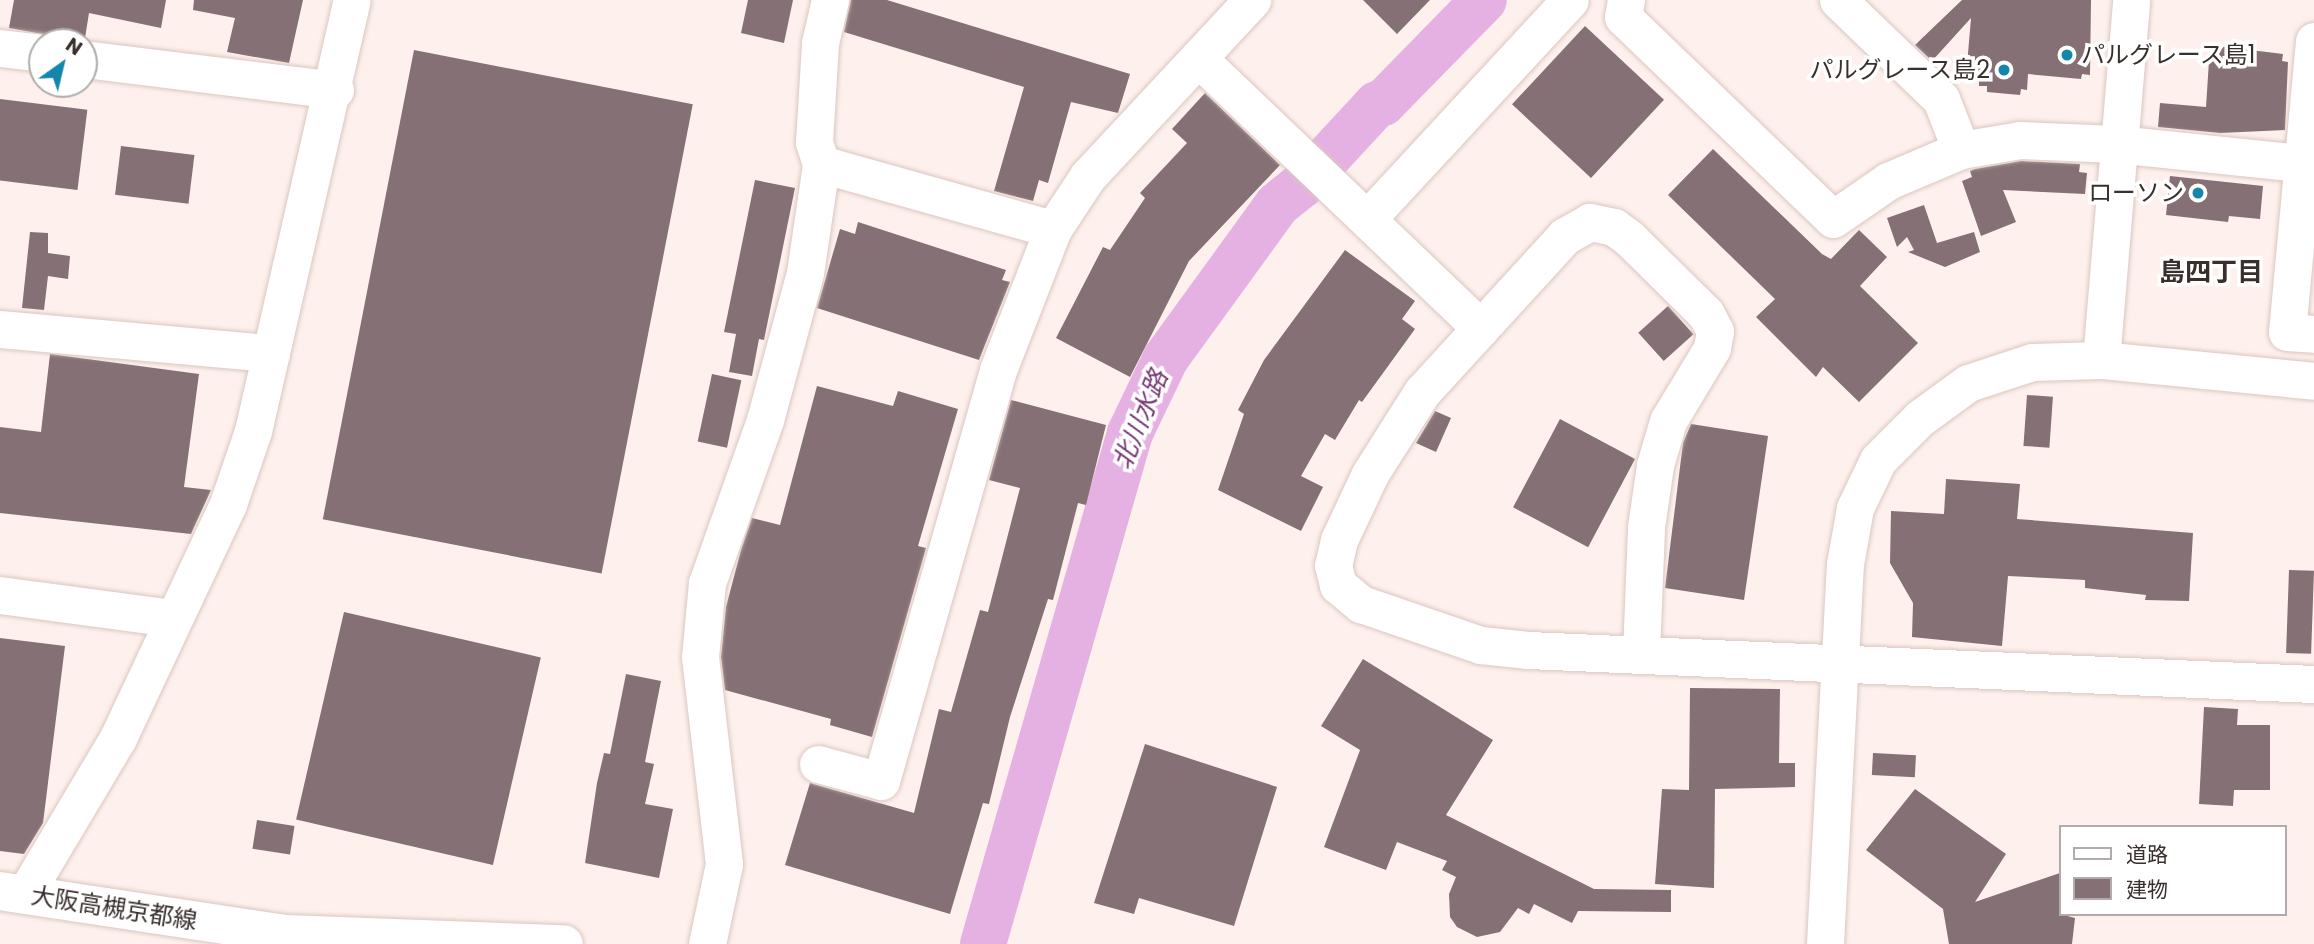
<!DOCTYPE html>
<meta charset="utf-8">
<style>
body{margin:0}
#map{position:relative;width:2314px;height:944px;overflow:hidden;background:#fef1ed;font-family:Poppins,"Noto Sans JP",sans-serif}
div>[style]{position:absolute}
.river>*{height:46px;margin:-23px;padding:0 23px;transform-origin:23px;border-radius:23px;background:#e5b1e2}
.building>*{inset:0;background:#847075;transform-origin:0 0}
.roads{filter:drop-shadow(0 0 2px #dbc6c0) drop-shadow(0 0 2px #dbc6c0)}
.minor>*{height:37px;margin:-18.5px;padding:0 18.5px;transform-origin:18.5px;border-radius:18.5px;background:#fff}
.major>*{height:38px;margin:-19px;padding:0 19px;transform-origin:19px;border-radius:19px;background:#fff}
.dots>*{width:19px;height:19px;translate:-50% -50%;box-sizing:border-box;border:4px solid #fff;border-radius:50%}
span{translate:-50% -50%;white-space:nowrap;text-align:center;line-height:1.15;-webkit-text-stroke:7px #fff;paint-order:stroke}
.poi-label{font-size:24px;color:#39302e}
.left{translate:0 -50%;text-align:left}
.right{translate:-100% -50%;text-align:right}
.street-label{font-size:24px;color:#39302e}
.neighbourhood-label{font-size:26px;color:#39302e;font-weight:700}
.water-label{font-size:26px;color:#753874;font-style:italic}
.legend{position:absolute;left:2059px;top:825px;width:228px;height:91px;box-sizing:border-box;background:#fff;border:2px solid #b0acab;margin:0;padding:9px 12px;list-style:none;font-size:21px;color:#39302e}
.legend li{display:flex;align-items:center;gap:14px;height:35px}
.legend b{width:35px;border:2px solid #b0acab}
.north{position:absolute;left:28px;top:28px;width:70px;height:70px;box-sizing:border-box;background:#fff;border:2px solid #b0acab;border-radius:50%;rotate:34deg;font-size:19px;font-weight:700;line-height:28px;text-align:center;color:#39302e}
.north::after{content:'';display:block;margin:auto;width:24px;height:32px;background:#1486ac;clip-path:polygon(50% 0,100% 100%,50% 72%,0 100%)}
</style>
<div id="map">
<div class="river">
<i style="left:983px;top:944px;width:532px;rotate:-73.95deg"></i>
<i style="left:1130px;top:433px;width:83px;rotate:-64.4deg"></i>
<i style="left:1166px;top:358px;width:189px;rotate:-54deg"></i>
<i style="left:1277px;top:205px;width:32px;rotate:-39deg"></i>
<i style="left:1302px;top:185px;width:110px;rotate:-47.2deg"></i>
<i style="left:1377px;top:104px;width:6px;rotate:-9deg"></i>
<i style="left:1383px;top:103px;width:144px;rotate:-45.6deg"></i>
</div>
<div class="building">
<i style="clip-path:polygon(14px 0,166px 0,161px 28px,89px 13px,85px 38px,76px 40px,9px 28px)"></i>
<i style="clip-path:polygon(194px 0,303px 0,289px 63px,227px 52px,235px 18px,193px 10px)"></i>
<i style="clip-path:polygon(748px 0,793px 0,784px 43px,741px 33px)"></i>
<i style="clip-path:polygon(851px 0,887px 0,1130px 74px,1118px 113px,1071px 102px,1048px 183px,1039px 180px,1033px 201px,994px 191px,1024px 87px,844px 32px)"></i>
<i style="clip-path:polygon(1363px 0,1430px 0,1397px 34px)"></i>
<i style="clip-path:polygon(1962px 0,2091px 0,2090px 75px,2082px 74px,2081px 79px,2028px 74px,2027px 90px,2021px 89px,2020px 95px,1987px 92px,1987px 86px,1979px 86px,1979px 79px,1966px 77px,1971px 18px,1932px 61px,1915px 45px)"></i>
<i style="left:1585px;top:26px;width:108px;height:107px;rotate:43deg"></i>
<i style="clip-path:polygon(2210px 45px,2283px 54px,2282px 61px,2288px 62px,2285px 130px,2220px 133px,2158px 127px,2160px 103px,2206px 107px)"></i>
<i style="left:414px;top:50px;width:284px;height:478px;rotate:11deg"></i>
<i style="clip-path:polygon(1205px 93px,1280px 165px,1189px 261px,1130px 377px,1056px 338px,1103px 247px,1110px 250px,1145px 198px,1140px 193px,1187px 143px,1172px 129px)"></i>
<i style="left:0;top:99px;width:88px;height:81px;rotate:7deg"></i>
<i style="left:121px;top:146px;width:74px;height:49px;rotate:7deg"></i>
<i style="clip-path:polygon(1713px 149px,1822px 254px,1831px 259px,1859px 230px,1887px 257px,1860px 286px,1918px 343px,1859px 402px,1823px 367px,1816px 377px,1756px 317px,1775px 299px,1668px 195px)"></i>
<i style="clip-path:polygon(2021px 161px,2080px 164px,2079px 172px,2087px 173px,2085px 194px,2003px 190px,2016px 222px,1981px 236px,1962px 181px,1972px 177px,1970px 171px,1975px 169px)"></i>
<i style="clip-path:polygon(2170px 176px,2263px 186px,2260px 219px,2229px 216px,2228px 222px,2166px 215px)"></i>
<i style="clip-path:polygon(755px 180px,795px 188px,764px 340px,759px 339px,752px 376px,729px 372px,736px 334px,724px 332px)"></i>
<i style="clip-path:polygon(1924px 205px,1937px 243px,1974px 232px,1980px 252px,1945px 267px,1908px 252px,1914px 250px,1907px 237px,1897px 247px,1887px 218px)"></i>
<i style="clip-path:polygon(858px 222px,1006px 270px,1002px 280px,1010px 282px,979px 360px,817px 308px,840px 229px,855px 234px)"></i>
<i style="clip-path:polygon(30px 232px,48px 233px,48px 253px,70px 256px,68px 279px,48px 276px,44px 310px,22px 308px)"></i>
<i style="clip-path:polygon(1345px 250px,1415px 301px,1402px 319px,1415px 329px,1362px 402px,1359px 400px,1335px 440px,1325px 434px,1301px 476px,1323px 487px,1301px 531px,1218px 490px,1244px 414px,1238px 410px,1264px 360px)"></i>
<i style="left:1668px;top:306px;width:38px;height:40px;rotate:48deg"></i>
<i style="clip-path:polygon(50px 354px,199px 374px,184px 487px,211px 490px,191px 534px,0 513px,0 427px,41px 432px)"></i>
<i style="left:712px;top:374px;width:30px;height:69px;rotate:12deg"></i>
<i style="clip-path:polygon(817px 386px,893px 406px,898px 391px,958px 409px,918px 546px,926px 548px,872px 737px,830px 725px,831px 719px,725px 690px,721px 657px,726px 607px,741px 550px,752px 518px,780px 525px)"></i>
<i style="left:2027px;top:395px;width:26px;height:51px;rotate:4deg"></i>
<i style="clip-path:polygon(1011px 400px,1106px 425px,1086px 505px,1078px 503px,1053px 600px,1048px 599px,1010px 717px,989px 804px,983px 803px,950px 914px,785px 865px,810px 783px,914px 813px,939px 709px,951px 712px,980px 610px,988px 612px,1020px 488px,989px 480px)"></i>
<i style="clip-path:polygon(1435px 411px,1451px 418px,1436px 452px,1416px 443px)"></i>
<i style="left:1560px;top:419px;width:85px;height:100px;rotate:28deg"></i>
<i style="clip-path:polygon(1691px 424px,1768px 436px,1744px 600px,1665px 588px,1683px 443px)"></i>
<i style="clip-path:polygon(1946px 479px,2020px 484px,2017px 519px,2193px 533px,2189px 601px,2145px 600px,2146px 595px,2085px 588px,2085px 580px,2008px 576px,2002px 646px,1912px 637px,1913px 603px,1890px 563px,1891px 511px,1944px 514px)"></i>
<i style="left:2289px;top:570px;width:25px;height:83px;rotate:2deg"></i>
<i style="left:344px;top:612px;width:202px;height:213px;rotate:13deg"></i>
<i style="clip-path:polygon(0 638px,65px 646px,43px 823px,24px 854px,0 851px)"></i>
<i style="clip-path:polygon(1363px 659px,1493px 740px,1446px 815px,1594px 889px,1671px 890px,1671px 912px,1578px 911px,1572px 923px,1534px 904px,1529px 914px,1518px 908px,1500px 932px,1477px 937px,1457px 927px,1450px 917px,1449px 894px,1456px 877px,1442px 870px,1447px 861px,1397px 842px,1386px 870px,1324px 847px,1360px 750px,1321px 726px)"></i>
<i style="clip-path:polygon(626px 674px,661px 681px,645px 762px,654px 764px,645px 804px,673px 809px,659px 878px,585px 863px,597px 783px,604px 753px,610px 754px)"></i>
<i style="clip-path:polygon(1690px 688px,1780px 689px,1779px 763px,1795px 763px,1795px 787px,1715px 789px,1714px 888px,1655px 884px,1662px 789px,1689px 790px)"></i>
<i style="clip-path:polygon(2204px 707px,2238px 709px,2237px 725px,2270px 725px,2270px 790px,2234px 790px,2233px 806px,2199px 804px)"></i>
<i style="clip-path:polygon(1145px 744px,1277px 787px,1234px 926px,1139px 898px,1134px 914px,1094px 903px)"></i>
<i style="left:1873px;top:753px;width:43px;height:22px;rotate:3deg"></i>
<i style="clip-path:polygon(1915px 789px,2006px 854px,1975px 902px,2060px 873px,2060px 914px,2075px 918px,2072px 944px,1949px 944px,1943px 909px,1866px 850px)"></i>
<i style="left:257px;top:820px;width:38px;height:29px;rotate:9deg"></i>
</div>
<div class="roads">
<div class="minor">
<i style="left:1626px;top:0;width:17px;rotate:100deg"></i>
<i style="left:1623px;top:17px;width:291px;rotate:43.9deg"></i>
<i style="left:1833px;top:219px;width:67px;rotate:-34.6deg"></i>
<i style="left:1888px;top:181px;width:79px;rotate:-23deg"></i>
<i style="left:1961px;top:150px;width:60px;rotate:-9.6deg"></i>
<i style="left:2020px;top:140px;width:96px;rotate:2.4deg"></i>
<i style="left:2116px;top:144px;width:185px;rotate:5.9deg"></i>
<i style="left:1838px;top:0;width:143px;rotate:43.9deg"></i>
<i style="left:1941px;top:99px;width:55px;rotate:68.6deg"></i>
<i style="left:2314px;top:41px;width:292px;rotate:95.3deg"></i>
<i style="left:2287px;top:332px;width:27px;rotate:4deg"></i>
<i style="left:0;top:48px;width:42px;rotate:6.8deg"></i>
<i style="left:1198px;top:58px;width:391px;rotate:43.7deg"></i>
<i style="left:84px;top:59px;width:253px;rotate:7deg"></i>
<i style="left:821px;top:164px;width:241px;rotate:15.7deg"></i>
<i style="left:1368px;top:218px;width:297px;rotate:-47.2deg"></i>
<i style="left:0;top:329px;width:272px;rotate:5.1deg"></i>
<i style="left:2101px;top:360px;width:361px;rotate:-85.2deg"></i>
<i style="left:0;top:595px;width:175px;rotate:7.6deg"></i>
<i style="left:1641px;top:653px;width:126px;rotate:-87.7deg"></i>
<i style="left:1646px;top:527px;width:63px;rotate:-81.7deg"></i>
<i style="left:1655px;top:465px;width:46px;rotate:-73.5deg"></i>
<i style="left:1668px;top:421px;width:85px;rotate:-58.9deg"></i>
<i style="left:1712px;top:348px;width:17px;rotate:-80deg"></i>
<i style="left:1715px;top:331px;width:19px;rotate:-118deg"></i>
<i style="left:1706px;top:314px;width:108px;rotate:-135.4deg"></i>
<i style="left:1629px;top:238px;width:19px;rotate:-144deg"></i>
<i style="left:1614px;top:227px;width:25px;rotate:-168deg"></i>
<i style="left:1590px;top:222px;width:29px;rotate:151deg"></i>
<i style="left:1565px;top:236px;width:212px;rotate:132.5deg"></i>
<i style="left:1422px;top:392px;width:97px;rotate:122.4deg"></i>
<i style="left:1370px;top:474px;width:73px;rotate:115.2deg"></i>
<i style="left:1339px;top:540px;width:26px;rotate:103deg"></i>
<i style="left:1333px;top:565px;width:21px;rotate:76deg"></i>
<i style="left:1338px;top:585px;width:30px;rotate:40deg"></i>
<i style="left:1361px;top:604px;width:127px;rotate:18.9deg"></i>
<i style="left:1481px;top:645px;width:47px;rotate:6.1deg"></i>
<i style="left:1528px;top:650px;width:787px;rotate:2.48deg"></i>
<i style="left:818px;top:764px;width:65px;rotate:15.1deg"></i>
<i style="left:881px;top:781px;width:427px;rotate:-74.1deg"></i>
<i style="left:998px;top:370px;width:151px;rotate:-68.7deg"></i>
<i style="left:1053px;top:229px;width:64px;rotate:-56.6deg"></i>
<i style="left:1088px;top:176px;width:241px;rotate:-47deg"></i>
<i style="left:25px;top:894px;width:182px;rotate:-59.2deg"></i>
<i style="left:118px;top:738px;width:259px;rotate:-64.8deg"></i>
<i style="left:228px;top:504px;width:77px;rotate:-71.1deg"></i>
<i style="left:253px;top:431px;width:442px;rotate:-77.1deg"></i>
<i style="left:707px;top:944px;width:82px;rotate:-78deg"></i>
<i style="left:724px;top:864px;width:208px;rotate:-96.6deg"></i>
<i style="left:700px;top:657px;width:74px;rotate:-84.6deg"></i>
<i style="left:707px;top:583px;width:173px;rotate:-70.4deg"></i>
<i style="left:765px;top:420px;width:152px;rotate:-74.8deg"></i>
<i style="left:805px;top:273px;width:110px;rotate:-81.6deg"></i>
<i style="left:821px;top:164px;width:23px;rotate:-108deg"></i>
<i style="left:814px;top:142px;width:99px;rotate:-86.5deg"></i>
<i style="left:820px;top:43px;width:44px;rotate:-76.9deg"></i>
<i style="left:1825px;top:944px;width:381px;rotate:-87deg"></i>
<i style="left:1845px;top:564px;width:57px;rotate:-79.9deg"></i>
<i style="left:1855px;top:508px;width:53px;rotate:-64.4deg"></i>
<i style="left:1878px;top:460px;width:59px;rotate:-45deg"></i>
<i style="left:1920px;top:418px;width:59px;rotate:-36.1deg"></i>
<i style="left:1968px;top:383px;width:67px;rotate:-18.2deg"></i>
<i style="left:2032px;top:362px;width:69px;rotate:-1.7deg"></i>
<i style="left:2101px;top:360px;width:214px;rotate:5.6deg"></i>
</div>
<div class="major">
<i style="left:0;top:891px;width:288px;rotate:8.6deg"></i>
<i style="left:285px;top:934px;width:279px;rotate:2.1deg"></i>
</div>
</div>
<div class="dots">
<i style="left:2067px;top:55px;background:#1486ac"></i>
<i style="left:2004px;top:70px;background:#1486ac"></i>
<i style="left:2198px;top:193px;background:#1486ac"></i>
</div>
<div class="poi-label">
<span class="left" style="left:2081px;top:55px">パルグレース島1</span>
<span class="right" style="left:1990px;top:70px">パルグレース島2</span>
<span class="right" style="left:2184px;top:193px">ローソン</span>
</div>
<div class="street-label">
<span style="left:114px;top:908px;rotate:9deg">大阪高槻京都線</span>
</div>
<div class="neighbourhood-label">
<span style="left:2211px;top:273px">島四丁目</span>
</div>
<div class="water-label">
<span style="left:1141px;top:420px;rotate:-68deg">北川水路</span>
</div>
<ul class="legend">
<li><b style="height:9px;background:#fff"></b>道路</li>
<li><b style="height:19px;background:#847075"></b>建物</li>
</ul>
<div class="north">N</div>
</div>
